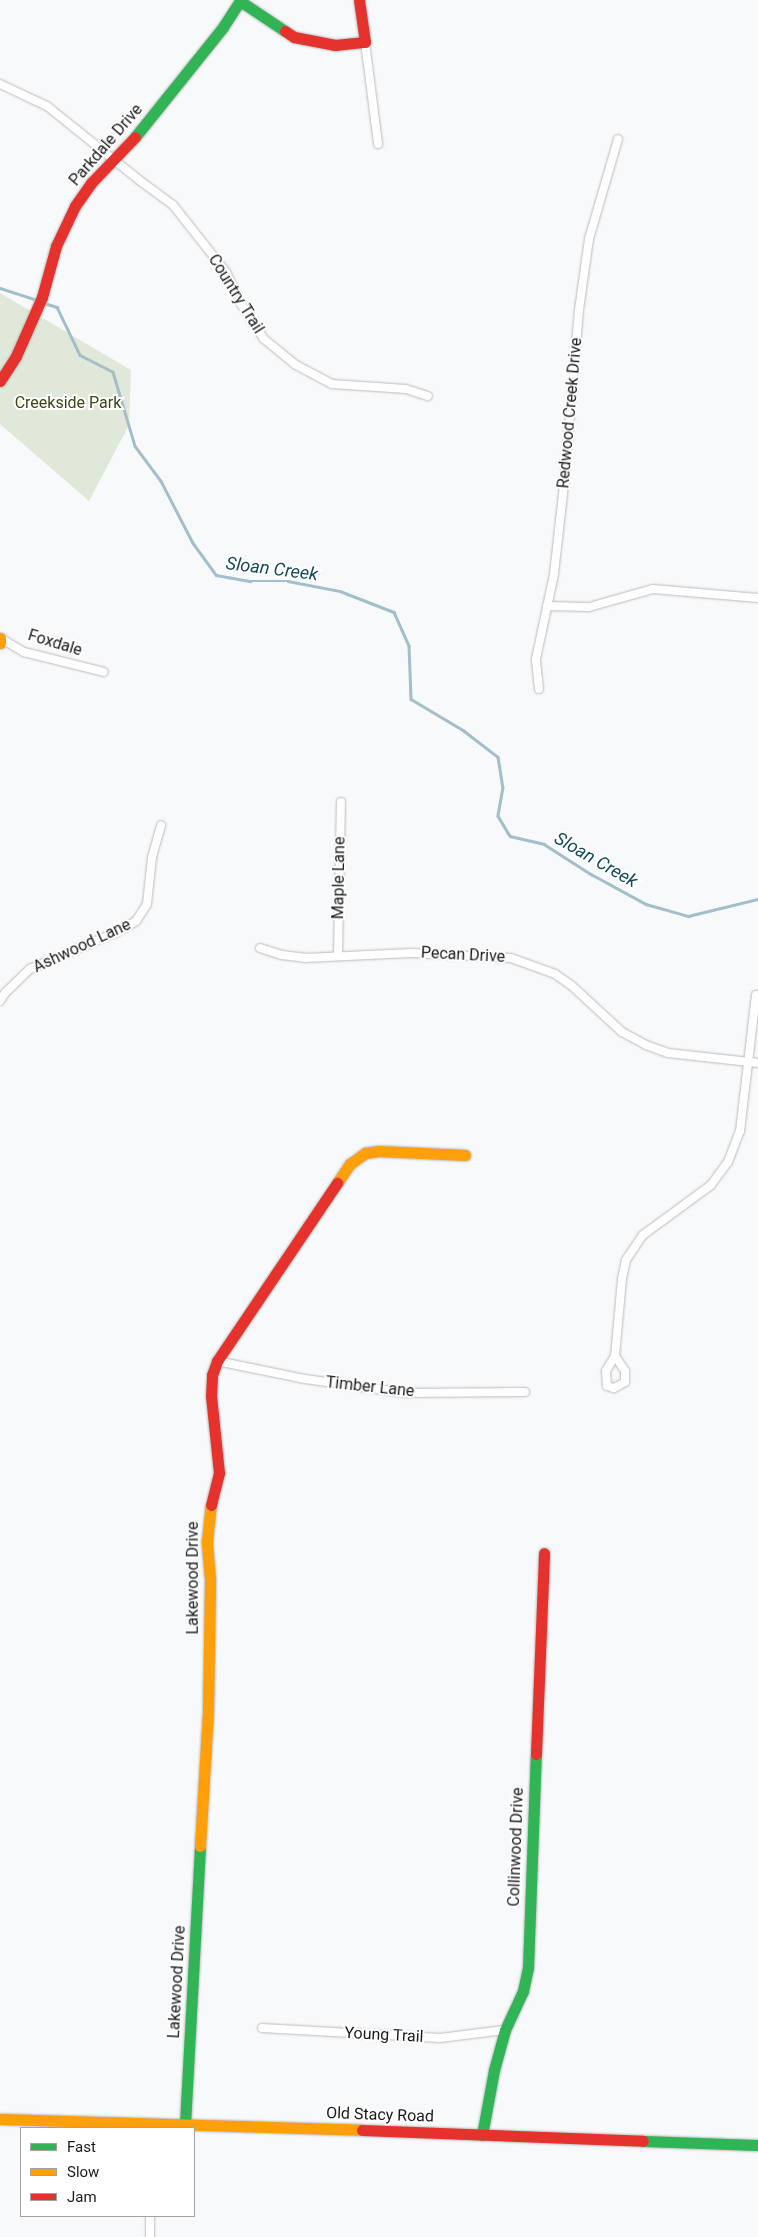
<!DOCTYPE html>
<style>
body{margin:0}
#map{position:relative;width:758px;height:2237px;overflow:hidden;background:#f7f9fb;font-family:Roboto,sans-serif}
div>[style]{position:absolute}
.green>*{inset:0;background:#e0e9d9}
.stream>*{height:2.5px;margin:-1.25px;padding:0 1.25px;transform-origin:1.25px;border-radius:1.25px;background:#a3bec9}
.roads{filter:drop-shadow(0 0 1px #babbbd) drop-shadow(0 0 1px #babbbd)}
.street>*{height:8px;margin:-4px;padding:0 4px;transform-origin:4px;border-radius:4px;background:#fefefe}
.fast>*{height:11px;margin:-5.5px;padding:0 5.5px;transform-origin:5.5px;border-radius:5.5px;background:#30b455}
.slow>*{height:11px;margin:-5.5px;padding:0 5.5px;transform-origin:5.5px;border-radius:5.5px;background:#ff9f0a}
.jam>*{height:11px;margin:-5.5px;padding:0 5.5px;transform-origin:5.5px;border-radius:5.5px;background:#e5322d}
span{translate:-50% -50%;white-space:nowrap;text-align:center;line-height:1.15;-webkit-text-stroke:4px #fff;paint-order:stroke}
.street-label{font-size:16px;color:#18191b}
.park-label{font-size:16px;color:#374817}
.water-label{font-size:18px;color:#14495a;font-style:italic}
.legend{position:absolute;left:20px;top:2127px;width:175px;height:90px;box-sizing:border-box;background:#fff;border:1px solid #a3a3a4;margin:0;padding:6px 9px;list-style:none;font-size:15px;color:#18191b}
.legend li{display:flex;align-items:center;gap:10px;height:25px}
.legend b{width:25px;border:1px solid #a3a3a4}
</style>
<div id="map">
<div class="green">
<i style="clip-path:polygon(0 293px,131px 370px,129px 425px,89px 501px,0 424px)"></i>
</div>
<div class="stream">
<i style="left:0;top:288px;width:39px;rotate:18deg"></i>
<i style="left:44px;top:303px;width:14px;rotate:17deg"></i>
<i style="left:57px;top:307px;width:53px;rotate:64.4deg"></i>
<i style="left:80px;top:355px;width:37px;rotate:27deg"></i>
<i style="left:113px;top:372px;width:77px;rotate:73.4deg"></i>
<i style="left:135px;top:446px;width:44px;rotate:53.4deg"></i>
<i style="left:161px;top:481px;width:70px;rotate:62.7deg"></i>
<i style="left:193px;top:543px;width:39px;rotate:54deg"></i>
<i style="left:216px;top:575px;width:35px;rotate:10deg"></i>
<i style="left:250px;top:581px;width:38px"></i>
<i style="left:288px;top:581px;width:53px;rotate:10.9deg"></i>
<i style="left:340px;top:591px;width:58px;rotate:21.3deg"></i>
<i style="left:394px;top:612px;width:37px;rotate:66deg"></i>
<i style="left:409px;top:646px;width:53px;rotate:87.8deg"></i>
<i style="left:411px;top:699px;width:61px;rotate:30.8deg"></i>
<i style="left:463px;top:730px;width:44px;rotate:37.6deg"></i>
<i style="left:498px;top:757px;width:30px;rotate:81deg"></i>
<i style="left:503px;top:787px;width:29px;rotate:100deg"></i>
<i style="left:498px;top:816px;width:23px;rotate:59deg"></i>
<i style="left:510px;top:836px;width:35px;rotate:13deg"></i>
<i style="left:544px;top:844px;width:56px;rotate:32.6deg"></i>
<i style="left:591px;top:874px;width:63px;rotate:28.6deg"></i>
<i style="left:646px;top:904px;width:44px;rotate:15.9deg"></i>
<i style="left:688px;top:916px;width:72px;rotate:-13.7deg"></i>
</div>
<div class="roads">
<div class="street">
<i style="left:365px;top:42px;width:103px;rotate:82.7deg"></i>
<i style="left:0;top:84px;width:52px;rotate:25.1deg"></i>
<i style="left:47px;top:106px;width:118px;rotate:38.8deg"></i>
<i style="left:139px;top:180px;width:42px;rotate:36.3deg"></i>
<i style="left:173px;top:205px;width:85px;rotate:51.7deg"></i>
<i style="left:226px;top:272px;width:35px;rotate:65deg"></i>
<i style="left:241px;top:304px;width:42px;rotate:56.7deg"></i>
<i style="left:264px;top:339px;width:41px;rotate:39.1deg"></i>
<i style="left:296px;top:365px;width:41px;rotate:27.8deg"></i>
<i style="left:332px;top:384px;width:74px;rotate:3.9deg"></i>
<i style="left:406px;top:389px;width:23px;rotate:18deg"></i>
<i style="left:547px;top:606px;width:42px;rotate:1.4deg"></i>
<i style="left:589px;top:607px;width:66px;rotate:-15.7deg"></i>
<i style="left:653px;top:589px;width:105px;rotate:4.9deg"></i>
<i style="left:2px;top:639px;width:26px;rotate:31deg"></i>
<i style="left:24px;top:652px;width:82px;rotate:14deg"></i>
<i style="left:539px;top:689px;width:30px;rotate:-96deg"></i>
<i style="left:536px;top:659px;width:87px;rotate:-78deg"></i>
<i style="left:554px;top:574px;width:90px;rotate:-83.6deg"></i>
<i style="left:564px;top:485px;width:176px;rotate:-85.1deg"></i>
<i style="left:579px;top:310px;width:72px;rotate:-82deg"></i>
<i style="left:589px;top:239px;width:104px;rotate:-73.8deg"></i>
<i style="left:260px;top:948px;width:23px;rotate:18deg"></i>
<i style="left:282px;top:955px;width:23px;rotate:7deg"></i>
<i style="left:305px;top:958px;width:106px;rotate:-2.7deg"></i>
<i style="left:411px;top:953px;width:100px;rotate:2.9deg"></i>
<i style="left:511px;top:958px;width:47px;rotate:20deg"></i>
<i style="left:555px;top:974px;width:19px;rotate:35deg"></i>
<i style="left:571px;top:985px;width:69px;rotate:42.7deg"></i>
<i style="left:622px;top:1032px;width:27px;rotate:28deg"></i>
<i style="left:646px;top:1045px;width:23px;rotate:20deg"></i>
<i style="left:668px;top:1053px;width:91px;rotate:6.3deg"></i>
<i style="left:338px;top:955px;width:153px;rotate:-88.9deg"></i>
<i style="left:0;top:1001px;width:9px;rotate:-58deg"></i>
<i style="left:5px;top:993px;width:35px;rotate:-44deg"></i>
<i style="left:30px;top:969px;width:97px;rotate:-23.1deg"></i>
<i style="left:119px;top:931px;width:20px;rotate:-30deg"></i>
<i style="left:136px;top:921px;width:20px;rotate:-57deg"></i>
<i style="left:147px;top:904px;width:47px;rotate:-83.9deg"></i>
<i style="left:152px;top:857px;width:33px;rotate:-74deg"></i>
<i style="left:615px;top:1356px;width:18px;rotate:56deg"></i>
<i style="left:625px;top:1371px;width:11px;rotate:90deg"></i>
<i style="left:625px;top:1382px;width:13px;rotate:151deg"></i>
<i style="left:614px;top:1388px;width:7px;rotate:-164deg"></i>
<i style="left:607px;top:1386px;width:15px;rotate:-94deg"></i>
<i style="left:606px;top:1371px;width:17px;rotate:-59deg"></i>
<i style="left:615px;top:1356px;width:77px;rotate:-84.8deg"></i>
<i style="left:622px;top:1279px;width:19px;rotate:-78deg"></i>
<i style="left:626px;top:1260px;width:30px;rotate:-56deg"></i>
<i style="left:643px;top:1235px;width:84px;rotate:-36.3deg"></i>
<i style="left:711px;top:1185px;width:29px;rotate:-54deg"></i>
<i style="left:728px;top:1162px;width:33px;rotate:-69deg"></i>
<i style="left:740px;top:1131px;width:137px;rotate:-83.3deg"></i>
<i style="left:217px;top:1361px;width:90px;rotate:11.6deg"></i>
<i style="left:305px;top:1379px;width:102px;rotate:7.9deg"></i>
<i style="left:406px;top:1393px;width:119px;rotate:-0.5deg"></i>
<i style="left:262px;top:2028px;width:178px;rotate:3.2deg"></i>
<i style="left:440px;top:2038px;width:65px;rotate:-7deg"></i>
<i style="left:150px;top:2237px;width:21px;rotate:-90deg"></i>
</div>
<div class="fast">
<i style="left:135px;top:137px;width:141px;rotate:-51.3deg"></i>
<i style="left:223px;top:27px;width:31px;rotate:-57deg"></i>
<i style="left:240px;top:1px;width:54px;rotate:33.7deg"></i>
<i style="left:185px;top:2124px;width:278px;rotate:-86.9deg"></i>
<i style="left:482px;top:2135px;width:66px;rotate:-79.5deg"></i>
<i style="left:494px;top:2070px;width:41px;rotate:-74.6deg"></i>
<i style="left:505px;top:2030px;width:43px;rotate:-65.2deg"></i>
<i style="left:523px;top:1991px;width:24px;rotate:-78deg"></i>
<i style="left:528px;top:1968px;width:214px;rotate:-87.9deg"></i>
<i style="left:643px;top:2141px;width:115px;rotate:2deg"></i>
</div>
<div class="slow">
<i style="left:0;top:638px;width:5px;rotate:90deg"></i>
<i style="left:337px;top:1183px;width:23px;rotate:-56deg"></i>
<i style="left:350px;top:1164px;width:19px;rotate:-36deg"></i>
<i style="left:365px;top:1153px;width:14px;rotate:-8deg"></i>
<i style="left:379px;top:1151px;width:86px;rotate:2.7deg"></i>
<i style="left:200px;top:1846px;width:135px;rotate:-86.6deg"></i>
<i style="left:208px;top:1711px;width:132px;rotate:-89.1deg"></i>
<i style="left:210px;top:1579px;width:38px;rotate:-95deg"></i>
<i style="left:207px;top:1541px;width:36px;rotate:-84deg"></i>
<i style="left:0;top:2119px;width:362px;rotate:1.7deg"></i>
</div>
<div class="jam">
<i style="left:285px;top:31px;width:11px;rotate:34deg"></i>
<i style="left:294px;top:37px;width:42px;rotate:11deg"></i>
<i style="left:335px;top:45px;width:30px;rotate:-6deg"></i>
<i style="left:365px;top:42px;width:42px;rotate:-98.1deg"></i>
<i style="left:0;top:381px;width:30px;rotate:-57deg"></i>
<i style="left:16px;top:356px;width:64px;rotate:-66.2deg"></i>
<i style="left:42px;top:297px;width:53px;rotate:-74.6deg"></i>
<i style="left:56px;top:246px;width:44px;rotate:-64.6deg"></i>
<i style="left:75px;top:206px;width:29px;rotate:-55deg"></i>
<i style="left:92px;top:182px;width:62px;rotate:-46.3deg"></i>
<i style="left:211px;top:1505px;width:33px;rotate:-76deg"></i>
<i style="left:219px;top:1473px;width:77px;rotate:-95.9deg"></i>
<i style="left:211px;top:1396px;width:21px;rotate:-87deg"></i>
<i style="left:212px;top:1375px;width:15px;rotate:-70deg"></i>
<i style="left:217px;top:1361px;width:215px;rotate:-56deg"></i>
<i style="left:536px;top:1754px;width:201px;rotate:-87.7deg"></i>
<i style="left:362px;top:2130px;width:281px;rotate:2.2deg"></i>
</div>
</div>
<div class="street-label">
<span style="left:106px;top:145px;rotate:-49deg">Parkdale Drive</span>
<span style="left:236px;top:294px;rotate:58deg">Country Trail</span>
<span style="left:570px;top:413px;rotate:-85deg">Redwood Creek Drive</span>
<span style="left:55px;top:643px;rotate:17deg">Foxdale</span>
<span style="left:339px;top:878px;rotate:-89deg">Maple Lane</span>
<span style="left:82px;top:946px;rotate:-25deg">Ashwood Lane</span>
<span style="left:463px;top:955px;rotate:3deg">Pecan Drive</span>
<span style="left:370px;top:1387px;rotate:6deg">Timber Lane</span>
<span style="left:193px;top:1578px;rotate:-90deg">Lakewood Drive</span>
<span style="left:516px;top:1847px;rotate:-88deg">Collinwood Drive</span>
<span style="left:177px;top:1982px;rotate:-87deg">Lakewood Drive</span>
<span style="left:384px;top:2035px;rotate:3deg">Young Trail</span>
<span style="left:380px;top:2115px;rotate:2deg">Old Stacy Road</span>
</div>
<div class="park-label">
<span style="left:68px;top:403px">Creekside Park</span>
</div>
<div class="water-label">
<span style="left:272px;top:569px;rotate:7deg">Sloan Creek</span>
<span style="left:596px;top:860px;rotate:30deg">Sloan Creek</span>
</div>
<ul class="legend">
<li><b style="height:6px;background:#30b455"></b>Fast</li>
<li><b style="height:6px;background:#ff9f0a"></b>Slow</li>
<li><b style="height:6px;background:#e5322d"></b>Jam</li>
</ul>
</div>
